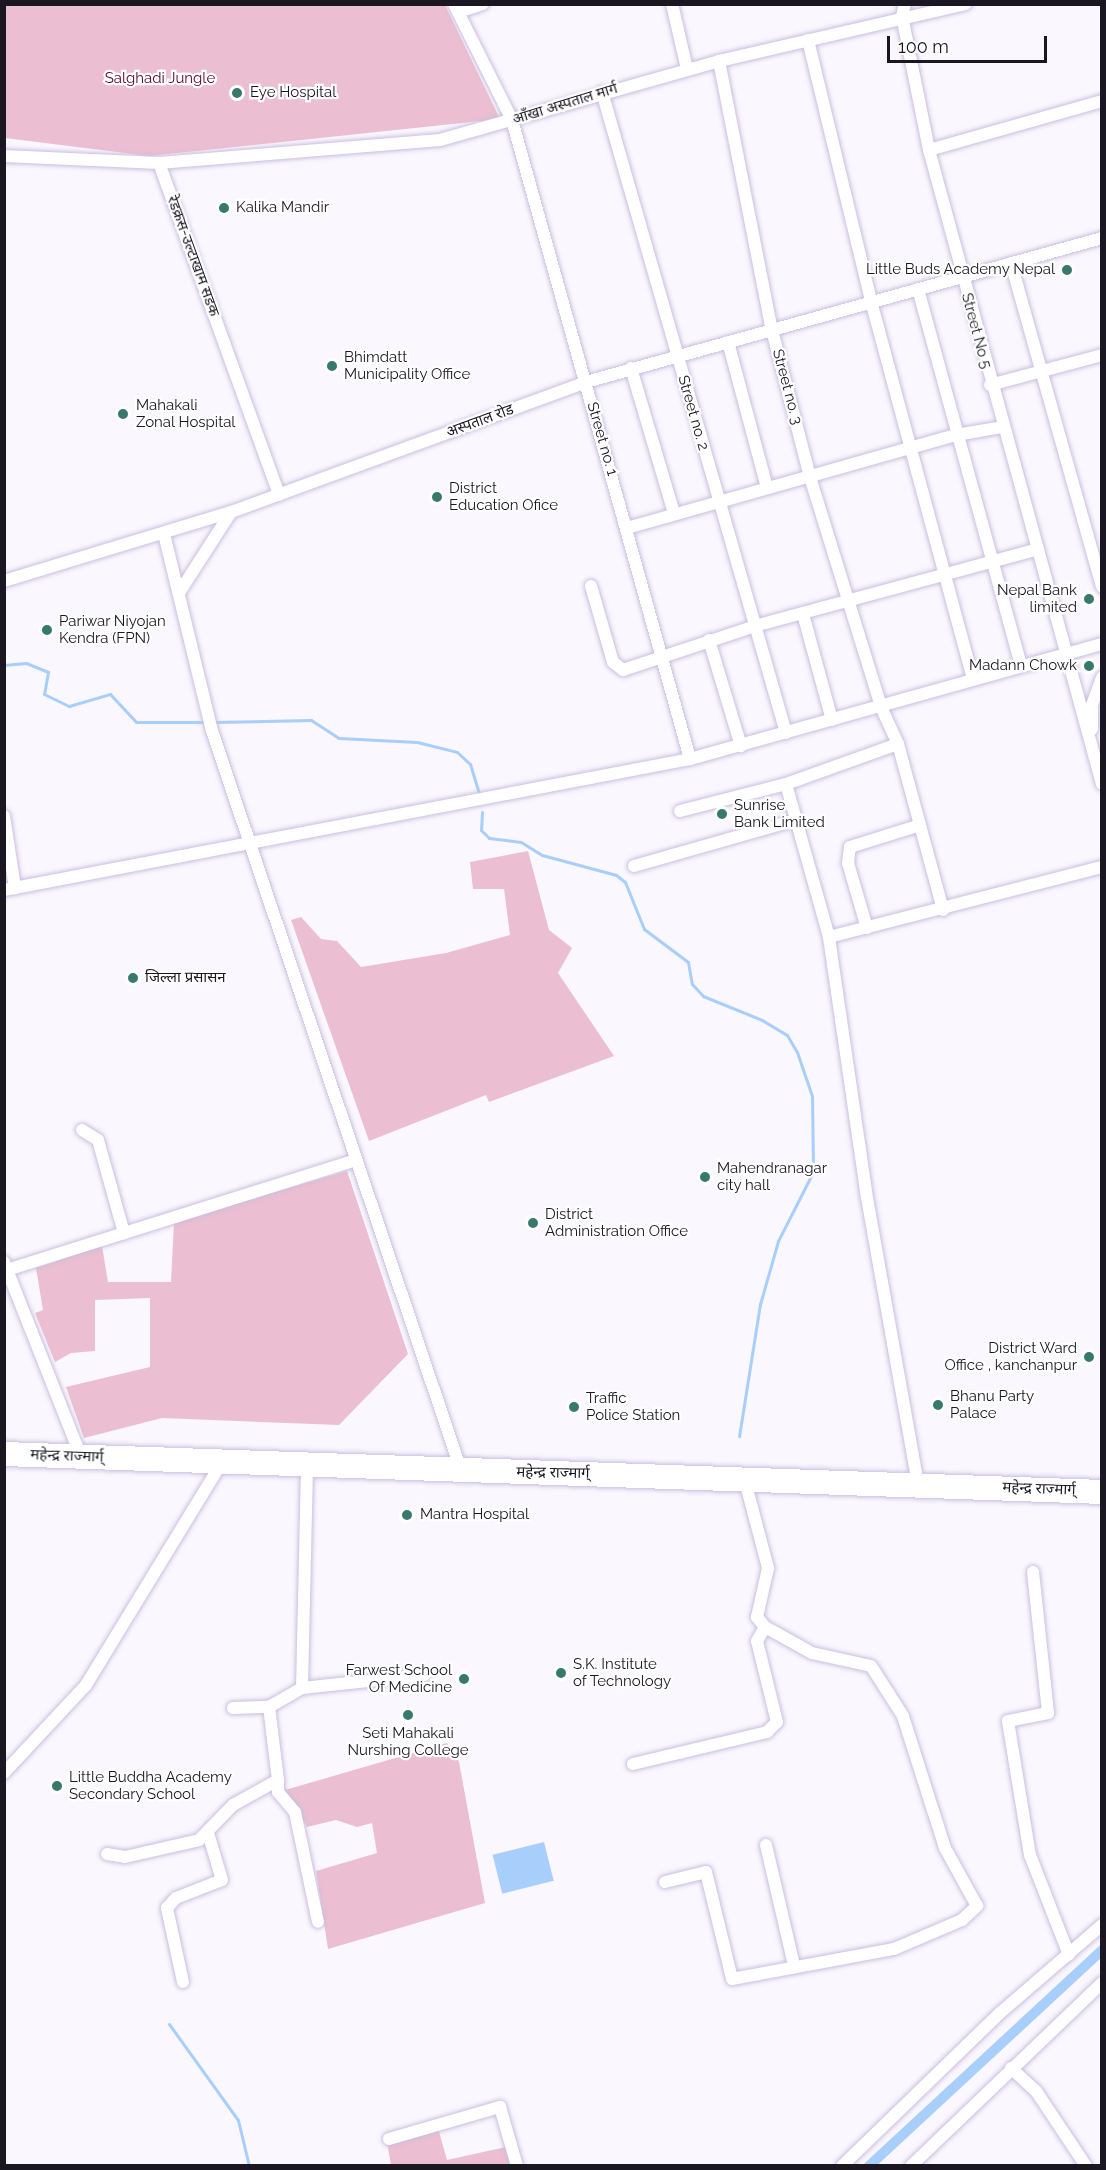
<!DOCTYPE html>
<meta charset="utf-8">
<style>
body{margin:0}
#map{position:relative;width:1106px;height:2170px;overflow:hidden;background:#faf7fe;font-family:Raleway,"Noto Sans Devanagari",sans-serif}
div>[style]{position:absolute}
.green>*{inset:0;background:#ecbed1}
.water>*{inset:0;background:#a8cefc;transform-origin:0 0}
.stream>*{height:3px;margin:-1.5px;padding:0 1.5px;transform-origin:1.5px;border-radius:1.5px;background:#a8cefc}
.canal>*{height:10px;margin:-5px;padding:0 5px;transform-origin:5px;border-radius:5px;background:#a8cefc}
.roads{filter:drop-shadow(0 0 2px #cabedf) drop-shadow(0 0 2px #cabedf)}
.street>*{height:12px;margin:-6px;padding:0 6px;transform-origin:6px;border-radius:6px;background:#fff}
.highway>*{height:24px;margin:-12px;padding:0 12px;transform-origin:12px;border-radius:12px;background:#fff}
.dots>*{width:16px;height:16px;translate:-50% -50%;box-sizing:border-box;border:3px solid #fff;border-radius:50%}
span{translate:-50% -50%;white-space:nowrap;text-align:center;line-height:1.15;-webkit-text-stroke:4.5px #fff;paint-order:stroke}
.park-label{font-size:15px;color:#5a0337}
.poi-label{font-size:15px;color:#1a1622}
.left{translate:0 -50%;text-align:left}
.right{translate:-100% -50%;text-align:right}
.street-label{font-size:15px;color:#1a1622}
.frame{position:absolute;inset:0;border:6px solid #1a1622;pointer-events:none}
.scale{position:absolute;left:887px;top:36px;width:160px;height:27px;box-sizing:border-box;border:3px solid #1a1622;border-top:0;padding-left:8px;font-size:18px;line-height:21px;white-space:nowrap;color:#1a1622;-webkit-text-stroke:4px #fff;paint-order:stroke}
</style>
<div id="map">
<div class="green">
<i style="clip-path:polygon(5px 4px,445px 5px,500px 119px,149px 156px,5px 138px)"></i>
<i style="clip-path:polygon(528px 851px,549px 930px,572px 948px,558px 973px,614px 1056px,489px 1102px,486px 1095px,369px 1141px,291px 920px,301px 917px,321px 939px,337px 941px,361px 967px,446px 953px,510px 935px,504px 889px,473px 889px,470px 862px)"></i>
<i style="clip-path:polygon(347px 1171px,408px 1354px,339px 1425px,162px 1418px,84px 1438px,66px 1387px,150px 1367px,150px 1298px,95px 1300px,95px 1351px,71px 1353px,55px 1362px,35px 1313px,43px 1310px,36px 1268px,102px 1246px,108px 1282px,171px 1282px,174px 1222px)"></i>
<i style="clip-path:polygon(447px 1743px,459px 1762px,485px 1903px,328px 1949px,316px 1871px,377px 1853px,372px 1823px,357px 1827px,336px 1820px,307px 1827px,285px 1790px)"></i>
<i style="clip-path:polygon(438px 2128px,447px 2160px,506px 2147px,510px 2165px,391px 2165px,387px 2142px)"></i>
</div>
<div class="water">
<i style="left:544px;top:1842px;width:40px;height:53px;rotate:76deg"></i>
</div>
<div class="stream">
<i style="left:4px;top:665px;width:22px;rotate:-5deg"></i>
<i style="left:26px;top:663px;width:24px;rotate:22deg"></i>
<i style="left:48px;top:672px;width:22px;rotate:100deg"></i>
<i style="left:44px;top:694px;width:28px;rotate:26deg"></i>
<i style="left:69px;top:706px;width:43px;rotate:-16.3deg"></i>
<i style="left:110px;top:694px;width:38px;rotate:47deg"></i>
<i style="left:136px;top:722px;width:71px"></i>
<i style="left:214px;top:722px;width:97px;rotate:-1.2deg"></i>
<i style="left:311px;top:720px;width:33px;rotate:33deg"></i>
<i style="left:339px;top:738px;width:78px;rotate:2.9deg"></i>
<i style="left:417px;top:742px;width:41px;rotate:14deg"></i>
<i style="left:457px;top:752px;width:18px;rotate:43deg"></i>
<i style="left:470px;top:764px;width:34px;rotate:73deg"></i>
<i style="left:482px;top:812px;width:18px;rotate:93deg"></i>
<i style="left:481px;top:830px;width:11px;rotate:45deg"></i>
<i style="left:489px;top:838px;width:32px;rotate:7deg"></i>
<i style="left:521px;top:842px;width:25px;rotate:32deg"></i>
<i style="left:542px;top:855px;width:77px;rotate:15.1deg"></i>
<i style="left:616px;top:875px;width:11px;rotate:38deg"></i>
<i style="left:625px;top:882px;width:51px;rotate:68deg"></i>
<i style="left:644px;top:929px;width:55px;rotate:36.9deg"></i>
<i style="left:688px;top:962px;width:22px;rotate:80deg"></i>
<i style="left:692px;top:984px;width:16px;rotate:47deg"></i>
<i style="left:703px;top:996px;width:64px;rotate:22.1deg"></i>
<i style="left:762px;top:1020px;width:29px;rotate:31deg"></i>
<i style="left:787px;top:1035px;width:20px;rotate:60deg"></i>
<i style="left:797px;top:1052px;width:46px;rotate:71.2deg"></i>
<i style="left:812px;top:1096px;width:76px;rotate:89.2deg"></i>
<i style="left:813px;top:1172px;width:77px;rotate:116.9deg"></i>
<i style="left:778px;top:1241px;width:66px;rotate:105.9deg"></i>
<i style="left:760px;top:1304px;width:134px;rotate:99deg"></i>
<i style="left:169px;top:2024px;width:118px;rotate:54.3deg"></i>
<i style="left:238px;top:2120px;width:47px;rotate:76.6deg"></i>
</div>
<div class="canal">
<i style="left:869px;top:2166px;width:318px;rotate:-42.8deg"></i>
</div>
<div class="roads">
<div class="street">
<i style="left:454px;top:4px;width:130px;rotate:63.4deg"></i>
<i style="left:512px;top:120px;width:663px;rotate:74.43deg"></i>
<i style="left:672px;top:4px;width:67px;rotate:77deg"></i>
<i style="left:905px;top:4px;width:12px;rotate:104deg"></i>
<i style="left:902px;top:16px;width:137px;rotate:78.6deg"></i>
<i style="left:929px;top:150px;width:657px;rotate:74.74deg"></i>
<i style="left:458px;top:12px;width:26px;rotate:-18deg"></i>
<i style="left:808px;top:40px;width:268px;rotate:76.4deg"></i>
<i style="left:871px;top:301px;width:391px;rotate:74.9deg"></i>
<i style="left:719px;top:61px;width:274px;rotate:78.9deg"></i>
<i style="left:772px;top:330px;width:152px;rotate:75.5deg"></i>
<i style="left:810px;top:477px;width:241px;rotate:72.8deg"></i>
<i style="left:881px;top:707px;width:41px;rotate:65.3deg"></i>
<i style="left:898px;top:744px;width:172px;rotate:74.8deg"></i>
<i style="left:602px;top:92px;width:667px;rotate:73.98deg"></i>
<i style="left:929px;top:150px;width:180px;rotate:-15.8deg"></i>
<i style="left:4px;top:156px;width:155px;rotate:2.6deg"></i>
<i style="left:159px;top:163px;width:353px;rotate:70.1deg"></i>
<i style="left:159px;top:163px;width:282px;rotate:-4.7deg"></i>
<i style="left:440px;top:140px;width:290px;rotate:-15.8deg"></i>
<i style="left:719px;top:61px;width:253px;rotate:-13deg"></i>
<i style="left:1011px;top:263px;width:336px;rotate:74.3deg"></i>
<i style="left:918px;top:289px;width:390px;rotate:74.7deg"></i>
<i style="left:728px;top:342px;width:151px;rotate:75deg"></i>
<i style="left:631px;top:368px;width:151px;rotate:73.5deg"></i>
<i style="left:990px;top:385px;width:116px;rotate:-15deg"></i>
<i style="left:627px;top:528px;width:342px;rotate:-15.8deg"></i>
<i style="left:956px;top:435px;width:48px;rotate:-9.7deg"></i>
<i style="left:164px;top:534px;width:203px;rotate:76.3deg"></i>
<i style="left:212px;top:731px;width:780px;rotate:71.38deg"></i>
<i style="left:4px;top:581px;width:237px;rotate:-16.9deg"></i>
<i style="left:231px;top:512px;width:378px;rotate:-20.1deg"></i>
<i style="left:586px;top:382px;width:536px;rotate:-15.59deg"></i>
<i style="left:591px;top:586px;width:79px;rotate:73.9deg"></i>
<i style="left:613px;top:662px;width:13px;rotate:39deg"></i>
<i style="left:623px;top:670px;width:139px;rotate:-18.4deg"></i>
<i style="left:755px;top:626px;width:293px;rotate:-15.2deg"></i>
<i style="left:179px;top:593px;width:96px;rotate:-57.3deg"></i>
<i style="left:803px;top:614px;width:110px;rotate:74.7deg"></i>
<i style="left:709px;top:640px;width:111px;rotate:73.2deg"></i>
<i style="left:1092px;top:729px;width:24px;rotate:-90deg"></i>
<i style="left:1092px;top:705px;width:29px;rotate:-70deg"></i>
<i style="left:680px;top:811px;width:109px;rotate:-14.3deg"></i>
<i style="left:4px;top:816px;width:73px;rotate:81.3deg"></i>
<i style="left:634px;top:866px;width:168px;rotate:-15.9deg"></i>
<i style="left:4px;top:890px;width:698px;rotate:-10.81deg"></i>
<i style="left:690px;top:759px;width:428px;rotate:-15.6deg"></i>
<i style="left:867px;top:928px;width:68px;rotate:-106.3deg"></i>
<i style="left:848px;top:863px;width:16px;rotate:-83deg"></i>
<i style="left:850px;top:847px;width:73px;rotate:-17.4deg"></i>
<i style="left:829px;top:937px;width:159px;rotate:-105.7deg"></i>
<i style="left:786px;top:784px;width:119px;rotate:-19.7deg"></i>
<i style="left:82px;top:1130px;width:19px;rotate:32deg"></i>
<i style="left:98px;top:1140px;width:97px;rotate:74.4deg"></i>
<i style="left:4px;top:1262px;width:209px;rotate:68.4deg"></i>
<i style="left:7px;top:1270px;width:365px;rotate:-17.5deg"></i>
<i style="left:918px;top:1484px;width:298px;rotate:-100.1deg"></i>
<i style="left:866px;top:1191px;width:257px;rotate:-98.3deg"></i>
<i style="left:829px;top:937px;width:282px;rotate:-14.4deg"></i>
<i style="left:1033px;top:1572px;width:142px;rotate:83.9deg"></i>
<i style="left:1048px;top:1713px;width:41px;rotate:168.7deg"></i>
<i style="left:1008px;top:1721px;width:136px;rotate:80.7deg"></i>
<i style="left:1030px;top:1855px;width:107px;rotate:68.7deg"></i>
<i style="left:302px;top:1688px;width:225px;rotate:-88.7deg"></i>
<i style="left:233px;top:1708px;width:36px;rotate:-2deg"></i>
<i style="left:269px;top:1707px;width:38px;rotate:-30deg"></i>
<i style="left:302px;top:1688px;width:123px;rotate:-6.1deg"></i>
<i style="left:633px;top:1764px;width:138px;rotate:-13.4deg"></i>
<i style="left:767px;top:1732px;width:14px;rotate:-45deg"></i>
<i style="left:777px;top:1722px;width:83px;rotate:-103.9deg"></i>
<i style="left:757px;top:1641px;width:16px;rotate:-60deg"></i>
<i style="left:4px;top:1773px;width:120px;rotate:-47deg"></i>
<i style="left:86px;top:1685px;width:261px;rotate:-58.6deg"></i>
<i style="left:278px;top:1780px;width:12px;rotate:90deg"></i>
<i style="left:278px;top:1792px;width:26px;rotate:50deg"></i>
<i style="left:295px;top:1812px;width:112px;rotate:78.2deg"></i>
<i style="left:766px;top:1845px;width:123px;rotate:76.9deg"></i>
<i style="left:107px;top:1854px;width:18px;rotate:9deg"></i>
<i style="left:125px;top:1857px;width:76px;rotate:-12.9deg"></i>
<i style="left:199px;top:1840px;width:49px;rotate:-45.8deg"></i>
<i style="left:233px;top:1805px;width:51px;rotate:-29.1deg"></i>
<i style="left:278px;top:1780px;width:74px;rotate:-97deg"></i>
<i style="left:665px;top:1882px;width:42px;rotate:-13.7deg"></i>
<i style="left:706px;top:1872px;width:110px;rotate:76.3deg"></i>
<i style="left:732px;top:1979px;width:165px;rotate:-10.5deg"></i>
<i style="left:894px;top:1949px;width:74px;rotate:-23.1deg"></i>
<i style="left:962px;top:1920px;width:21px;rotate:-43deg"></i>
<i style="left:977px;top:1906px;width:66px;rotate:-118.9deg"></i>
<i style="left:945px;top:1848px;width:139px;rotate:-107.7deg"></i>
<i style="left:903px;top:1716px;width:59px;rotate:-122.6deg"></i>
<i style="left:871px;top:1666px;width:60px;rotate:-167.6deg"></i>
<i style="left:812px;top:1653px;width:54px;rotate:-151deg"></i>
<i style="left:765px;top:1627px;width:13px;rotate:-129deg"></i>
<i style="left:757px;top:1617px;width:50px;rotate:-77.3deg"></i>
<i style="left:768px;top:1568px;width:94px;rotate:-104.8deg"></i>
<i style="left:183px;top:1982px;width:76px;rotate:-102.2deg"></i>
<i style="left:167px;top:1908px;width:13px;rotate:-48deg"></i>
<i style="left:176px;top:1898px;width:49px;rotate:-21.4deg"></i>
<i style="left:222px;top:1880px;width:49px;rotate:-106.6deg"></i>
<i style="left:1011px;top:2068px;width:34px;rotate:43deg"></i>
<i style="left:1036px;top:2091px;width:90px;rotate:56.3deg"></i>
<i style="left:389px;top:2139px;width:116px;rotate:-16.1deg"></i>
<i style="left:500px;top:2107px;width:61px;rotate:73.9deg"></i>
<i style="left:842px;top:2166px;width:220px;rotate:-44.1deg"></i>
<i style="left:1000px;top:2013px;width:135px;rotate:-40.8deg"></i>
<i style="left:911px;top:2166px;width:265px;rotate:-43.8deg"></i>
</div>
<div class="highway">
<i style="left:4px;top:1454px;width:1099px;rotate:1.98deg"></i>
</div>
</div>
<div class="dots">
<i style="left:237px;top:93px;background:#377a6d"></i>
<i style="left:224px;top:208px;background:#377a6d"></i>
<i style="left:1067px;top:270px;background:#377a6d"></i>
<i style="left:332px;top:366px;background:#377a6d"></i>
<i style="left:123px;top:414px;background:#377a6d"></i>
<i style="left:437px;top:497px;background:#377a6d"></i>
<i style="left:1089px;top:599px;background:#377a6d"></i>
<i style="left:47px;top:630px;background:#377a6d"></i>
<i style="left:1089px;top:666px;background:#377a6d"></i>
<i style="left:722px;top:814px;background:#377a6d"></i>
<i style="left:133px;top:978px;background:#377a6d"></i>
<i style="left:705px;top:1177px;background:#377a6d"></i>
<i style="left:533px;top:1223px;background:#377a6d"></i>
<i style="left:1089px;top:1357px;background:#377a6d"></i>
<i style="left:938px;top:1405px;background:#377a6d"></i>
<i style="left:574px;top:1407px;background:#377a6d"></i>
<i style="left:407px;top:1515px;background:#377a6d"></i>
<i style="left:561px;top:1673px;background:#377a6d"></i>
<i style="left:464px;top:1679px;background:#377a6d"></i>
<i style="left:408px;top:1715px;background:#377a6d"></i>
<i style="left:57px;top:1786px;background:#377a6d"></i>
</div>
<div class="park-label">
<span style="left:160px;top:79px">Salghadi Jungle</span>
</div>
<div class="poi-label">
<span class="left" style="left:250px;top:93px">Eye Hospital</span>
<span class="left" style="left:236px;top:208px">Kalika Mandir</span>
<span class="right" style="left:1055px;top:270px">Little Buds Academy Nepal</span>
<span class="left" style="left:344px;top:366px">Bhimdatt<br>Municipality Office</span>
<span class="left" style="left:136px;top:414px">Mahakali<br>Zonal Hospital</span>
<span class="left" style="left:449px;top:497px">District<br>Education Ofice</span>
<span class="right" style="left:1077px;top:599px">Nepal Bank<br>limited</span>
<span class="left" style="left:59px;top:630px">Pariwar Niyojan<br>Kendra (FPN)</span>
<span class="right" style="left:1077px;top:666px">Madann Chowk</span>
<span class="left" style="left:734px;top:814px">Sunrise<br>Bank Limited</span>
<span class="left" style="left:145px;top:978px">जिल्ला प्रसासन</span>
<span class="left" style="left:717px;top:1177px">Mahendranagar<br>city hall</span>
<span class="left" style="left:545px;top:1223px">District<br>Administration Office</span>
<span class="right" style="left:1077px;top:1357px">District Ward<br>Office , kanchanpur</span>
<span class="left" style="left:950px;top:1405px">Bhanu Party<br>Palace</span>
<span class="left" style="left:586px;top:1407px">Traffic<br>Police Station</span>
<span class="left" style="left:420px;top:1515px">Mantra Hospital</span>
<span class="left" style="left:573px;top:1673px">S.K. Institute<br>of Technology</span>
<span class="right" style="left:452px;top:1679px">Farwest School<br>Of Medicine</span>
<span style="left:408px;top:1742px">Seti Mahakali<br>Nurshing College</span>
<span class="left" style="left:69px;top:1786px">Little Buddha Academy<br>Secondary School</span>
</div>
<div class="street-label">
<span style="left:565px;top:104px;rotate:-17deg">आँखा अस्पताल मार्ग</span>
<span style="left:193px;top:256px;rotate:70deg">रेडक्रस-उल्टाखाम सडक</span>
<span style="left:976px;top:331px;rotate:75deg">Street No 5</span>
<span style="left:787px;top:387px;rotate:75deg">Street no. 3</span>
<span style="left:693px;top:413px;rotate:74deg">Street no. 2</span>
<span style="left:480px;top:421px;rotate:-20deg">अस्पताल रोड</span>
<span style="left:602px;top:439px;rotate:74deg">Street no. 1</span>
<span style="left:67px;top:1456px;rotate:2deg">महेन्द्र राज्मार्ग्</span>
<span style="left:553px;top:1473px;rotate:1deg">महेन्द्र राज्मार्ग्</span>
<span style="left:1039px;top:1489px;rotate:2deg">महेन्द्र राज्मार्ग्</span>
</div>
<div class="frame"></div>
<div class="scale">100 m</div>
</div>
